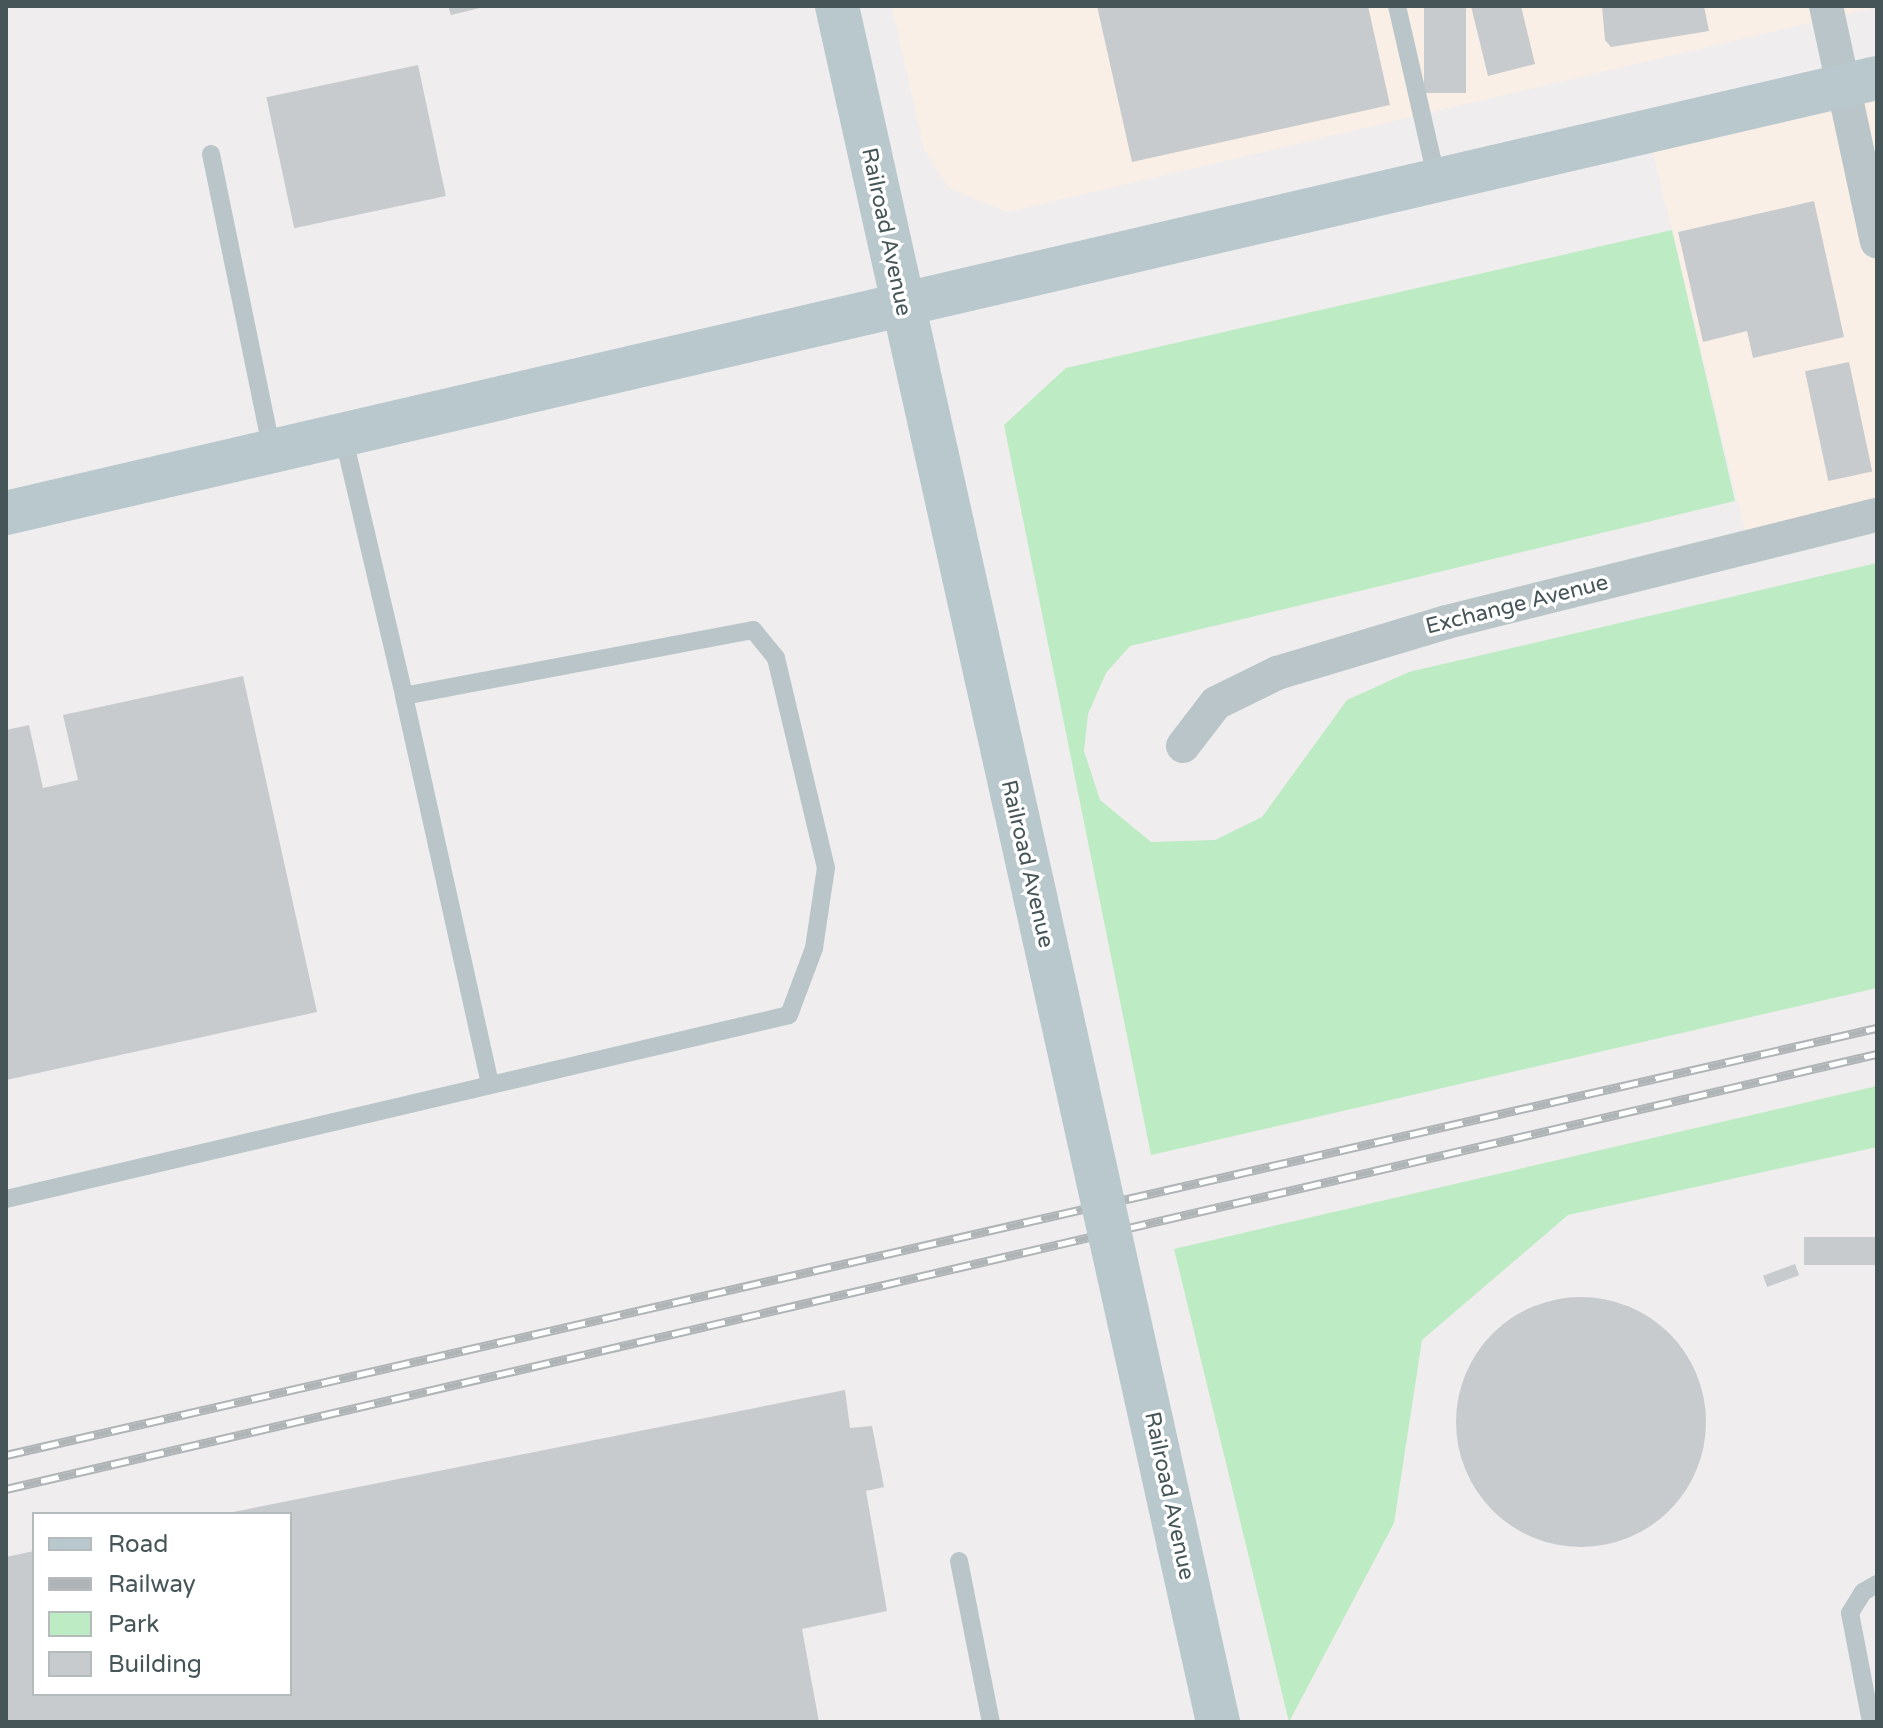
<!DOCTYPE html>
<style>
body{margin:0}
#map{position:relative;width:1883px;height:1728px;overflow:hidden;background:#efeded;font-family:"Varela Round",sans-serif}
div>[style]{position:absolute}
.commercial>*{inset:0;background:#faefe6}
.green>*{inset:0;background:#bdebc3}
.building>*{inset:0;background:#c7cbce;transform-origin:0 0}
.round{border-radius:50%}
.lane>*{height:18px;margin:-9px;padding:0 9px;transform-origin:9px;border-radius:9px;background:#b9c5c8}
.street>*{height:34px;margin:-17px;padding:0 17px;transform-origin:17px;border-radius:17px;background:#b9c5c8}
.secondary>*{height:44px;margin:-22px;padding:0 22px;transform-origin:22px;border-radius:22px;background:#b9c8cd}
.rail>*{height:9px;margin-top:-4.5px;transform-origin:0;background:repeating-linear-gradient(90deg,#fff 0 18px,#afb4b7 0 36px);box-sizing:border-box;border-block:2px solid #afb4b7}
.secondary-bridge>*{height:44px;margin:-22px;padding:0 22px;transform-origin:22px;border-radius:22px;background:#b9c8cd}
span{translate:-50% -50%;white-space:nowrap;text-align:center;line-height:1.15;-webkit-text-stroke:7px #fff;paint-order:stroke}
.street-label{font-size:22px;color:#465558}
.frame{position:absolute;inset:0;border:8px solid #465558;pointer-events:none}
.legend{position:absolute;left:32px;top:1512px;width:260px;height:184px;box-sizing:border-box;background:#fff;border:2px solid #b5bbbc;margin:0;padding:10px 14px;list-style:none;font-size:24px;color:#465558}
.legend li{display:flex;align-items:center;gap:16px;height:40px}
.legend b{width:40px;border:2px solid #b5bbbc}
</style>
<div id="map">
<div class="commercial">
<i style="clip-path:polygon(892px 6px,1877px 6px,1877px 7px,1008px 212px,949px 188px,924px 149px)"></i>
<i style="clip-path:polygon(1877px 84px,1877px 511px,1748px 543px,1649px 136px)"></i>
</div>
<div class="green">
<i style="clip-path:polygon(1672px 230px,1735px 501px,1130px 646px,1106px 673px,1088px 714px,1084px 751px,1100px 800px,1151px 842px,1215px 840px,1262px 817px,1347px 700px,1409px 672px,1877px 563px,1877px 988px,1151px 1155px,1004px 425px,1066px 368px)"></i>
<i style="clip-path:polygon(1877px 1086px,1877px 1147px,1568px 1215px,1422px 1340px,1394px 1523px,1289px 1722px,1174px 1249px)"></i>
</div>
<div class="building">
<i style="clip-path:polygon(448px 6px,484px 6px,484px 7px,451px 15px)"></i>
<i style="clip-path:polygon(1097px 6px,1368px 6px,1390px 105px,1132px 162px)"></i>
<i style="left:1424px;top:6px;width:42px;height:87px"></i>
<i style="clip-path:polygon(1471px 6px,1521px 6px,1535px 64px,1488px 76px)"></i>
<i style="clip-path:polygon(1602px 6px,1704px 6px,1709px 31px,1611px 47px,1605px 40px)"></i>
<i style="left:418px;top:65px;width:134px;height:155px;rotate:78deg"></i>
<i style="clip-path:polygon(1814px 201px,1844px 337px,1753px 358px,1747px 331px,1703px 342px,1678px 232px)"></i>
<i style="left:1849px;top:362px;width:112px;height:45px;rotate:78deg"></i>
<i style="clip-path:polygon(243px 676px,317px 1012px,6px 1080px,6px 730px,29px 725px,43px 788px,78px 780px,63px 715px)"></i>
<i style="left:1877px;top:1237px;width:28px;height:73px;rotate:90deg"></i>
<i style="left:1795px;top:1264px;width:12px;height:34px;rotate:70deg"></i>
<i class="round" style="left:1456px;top:1297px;width:250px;height:250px"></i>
<i style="clip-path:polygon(845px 1390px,850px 1428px,872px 1426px,884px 1487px,866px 1491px,887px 1611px,802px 1629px,819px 1722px,6px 1722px,6px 1557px,34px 1551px,34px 1694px,290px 1694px,290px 1514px,228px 1513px)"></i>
</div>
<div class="lane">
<i style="left:1397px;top:6px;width:179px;rotate:77.1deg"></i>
<i style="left:211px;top:154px;width:303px;rotate:78.4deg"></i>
<i style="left:343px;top:435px;width:268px;rotate:76.8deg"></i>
<i style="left:6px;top:1199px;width:804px;rotate:-13.22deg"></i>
<i style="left:789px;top:1015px;width:72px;rotate:-69.5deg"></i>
<i style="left:814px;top:948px;width:81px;rotate:-81.5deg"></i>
<i style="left:826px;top:868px;width:216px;rotate:-103.4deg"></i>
<i style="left:776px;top:658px;width:36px;rotate:-129deg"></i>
<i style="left:753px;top:630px;width:355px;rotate:169.3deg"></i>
<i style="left:404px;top:696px;width:398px;rotate:77.5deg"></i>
<i style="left:959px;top:1561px;width:164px;rotate:78.8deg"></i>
<i style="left:1871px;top:1722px;width:111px;rotate:-100.9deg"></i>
<i style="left:1850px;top:1613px;width:25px;rotate:-58deg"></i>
<i style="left:1863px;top:1592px;width:16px;rotate:-30deg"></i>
</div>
<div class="street">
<i style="left:1826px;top:6px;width:241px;rotate:77.8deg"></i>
<i style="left:1183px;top:746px;width:54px;rotate:-52.5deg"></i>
<i style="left:1216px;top:703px;width:68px;rotate:-26.2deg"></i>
<i style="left:1277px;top:673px;width:177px;rotate:-16.7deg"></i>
<i style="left:1447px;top:622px;width:443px;rotate:-14deg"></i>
</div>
<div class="secondary">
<i style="left:837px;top:6px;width:917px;rotate:77.46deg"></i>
<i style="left:6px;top:513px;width:1921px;rotate:-13.09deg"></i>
</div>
<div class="rail">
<i style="left:6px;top:1455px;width:1919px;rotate:-12.86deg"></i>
<i style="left:6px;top:1489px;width:1921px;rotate:-13.09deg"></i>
</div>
<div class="secondary-bridge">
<i style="left:1036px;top:901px;width:841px;rotate:77.5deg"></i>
</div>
<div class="street-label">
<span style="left:886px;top:232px;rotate:78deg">Railroad Avenue</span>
<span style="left:1517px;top:605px;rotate:-14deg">Exchange Avenue</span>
<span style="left:1027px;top:864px;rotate:77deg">Railroad Avenue</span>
<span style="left:1169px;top:1496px;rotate:78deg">Railroad Avenue</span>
</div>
<div class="frame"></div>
<ul class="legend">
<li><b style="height:10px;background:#b9c8cd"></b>Road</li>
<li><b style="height:10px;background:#afb4b7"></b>Railway</li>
<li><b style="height:22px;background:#bdebc3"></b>Park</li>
<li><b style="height:22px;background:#c7cbce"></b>Building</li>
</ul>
</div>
